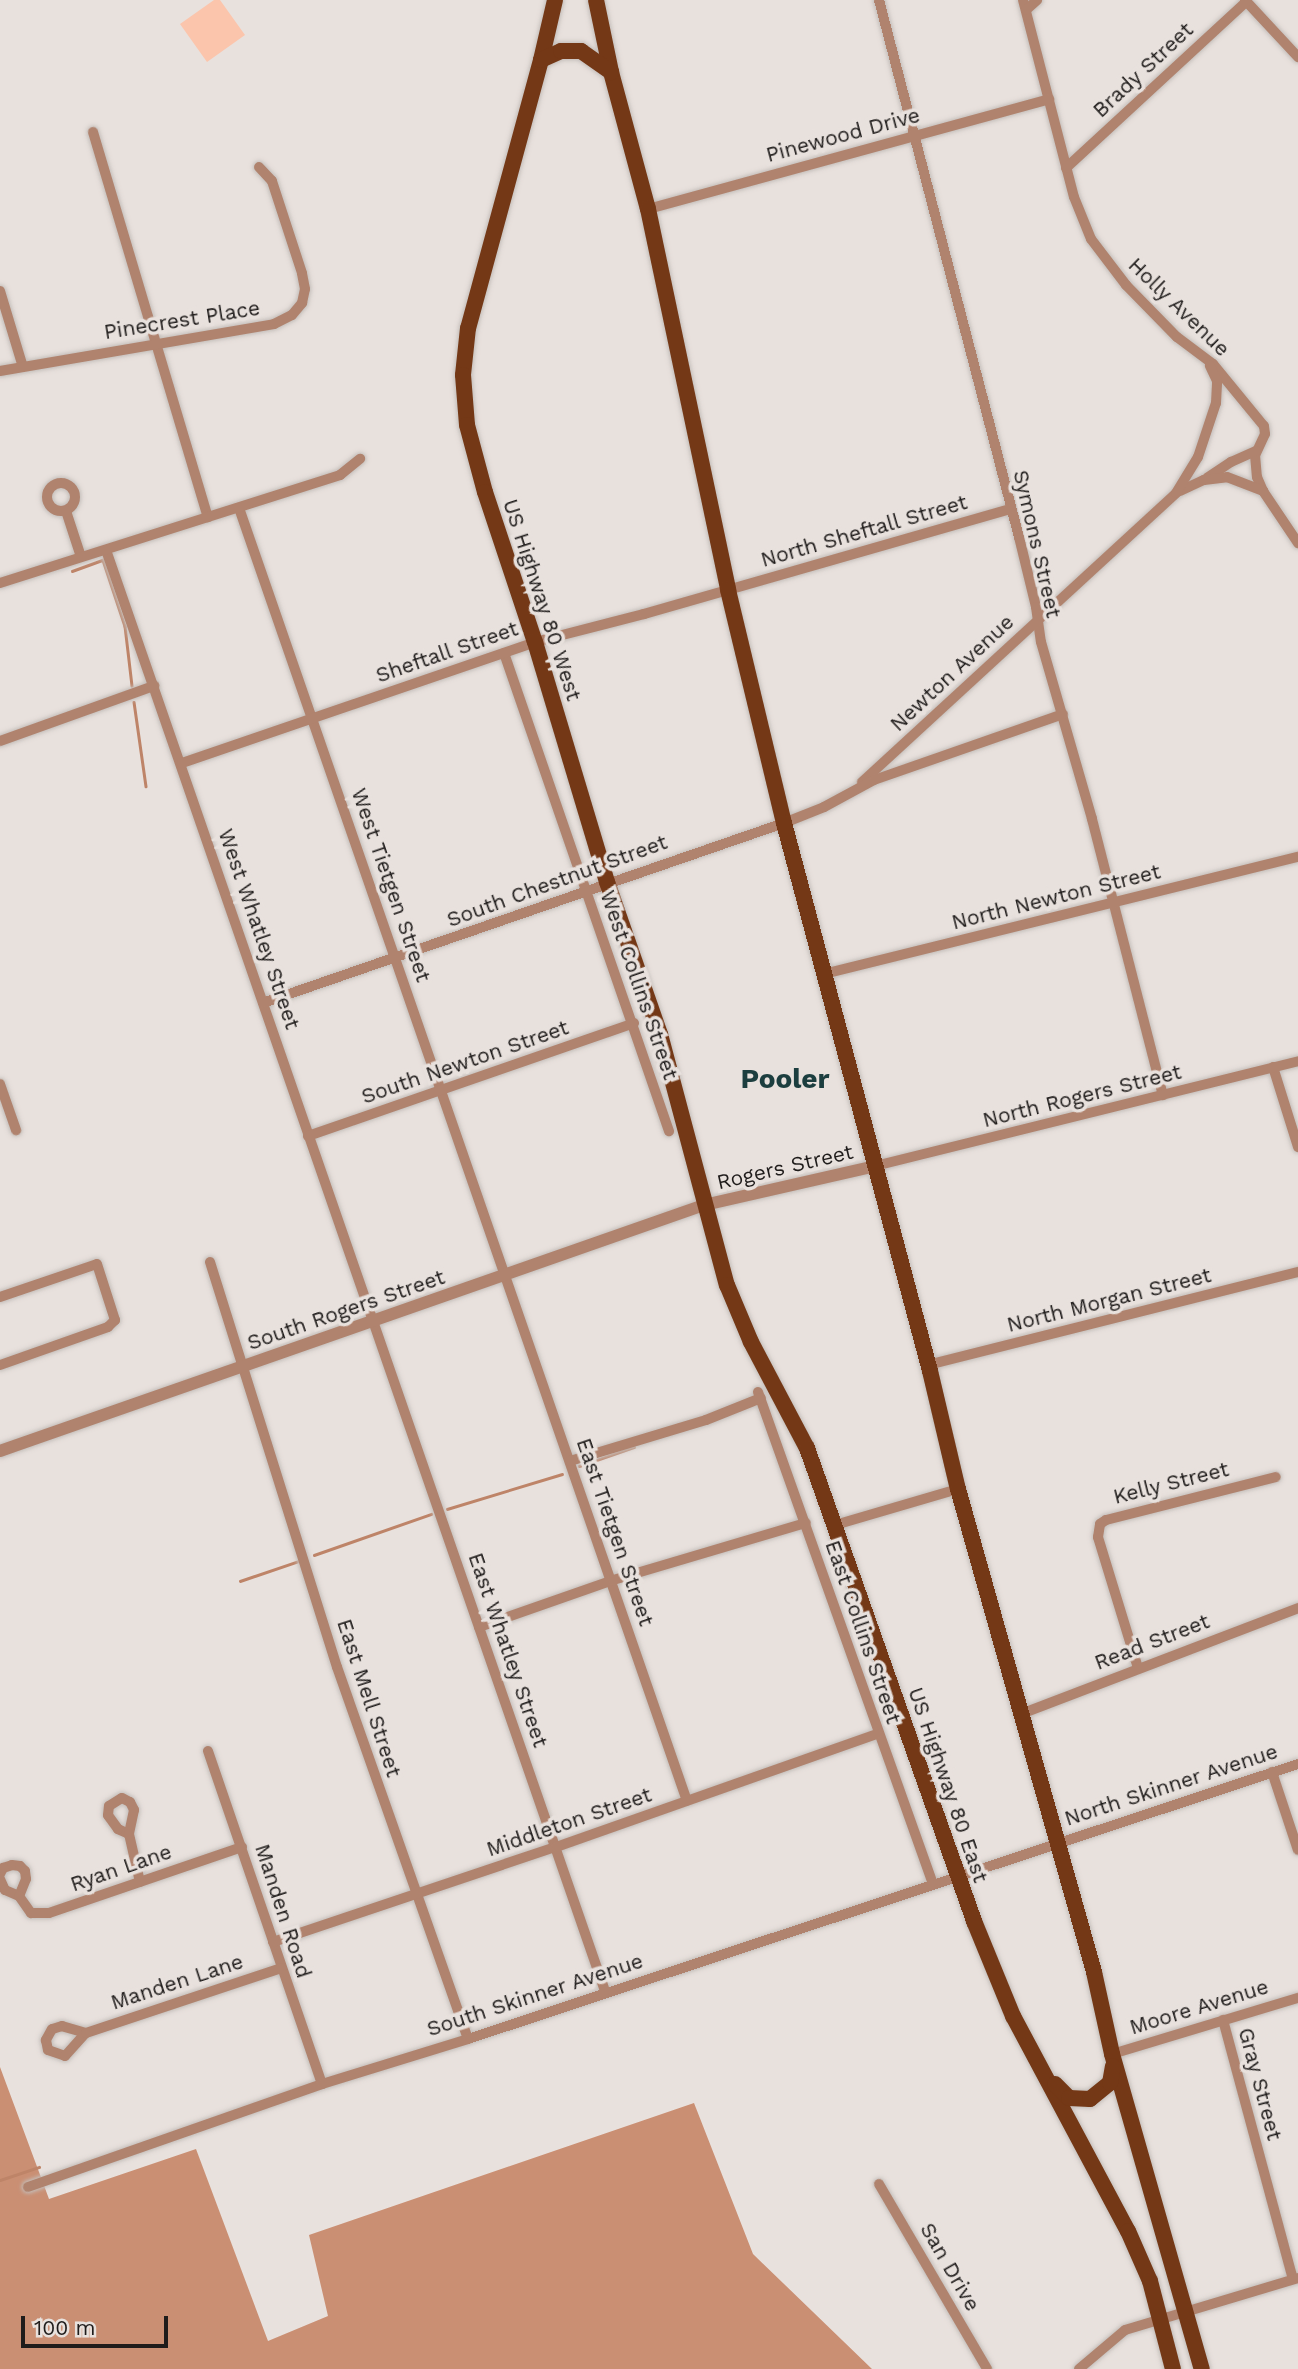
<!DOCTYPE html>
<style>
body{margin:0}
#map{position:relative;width:1298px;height:2369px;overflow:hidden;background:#e8e1dd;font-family:"Work Sans",sans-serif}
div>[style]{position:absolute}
.green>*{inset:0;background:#fbc5ac}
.forest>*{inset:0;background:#ca8f73}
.stream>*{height:2.5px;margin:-1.25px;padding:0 1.25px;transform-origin:1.25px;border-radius:1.25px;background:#be8468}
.roads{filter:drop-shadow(0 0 2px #c4beba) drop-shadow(0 0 2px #c4beba)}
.minor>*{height:10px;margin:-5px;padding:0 5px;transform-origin:5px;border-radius:5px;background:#b0836e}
.minor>.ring{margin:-5px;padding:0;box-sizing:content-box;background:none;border:10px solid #b0836e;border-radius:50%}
.tertiary>*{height:12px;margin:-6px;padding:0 6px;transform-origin:6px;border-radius:6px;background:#b0836e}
.primary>*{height:16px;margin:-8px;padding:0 8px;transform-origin:8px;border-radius:8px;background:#743816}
span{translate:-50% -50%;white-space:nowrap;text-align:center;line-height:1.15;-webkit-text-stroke:7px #e8e1dd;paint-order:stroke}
.street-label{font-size:21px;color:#1f1c1b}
.district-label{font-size:28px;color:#1c3e3f;font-weight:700}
.scale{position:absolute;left:21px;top:2316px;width:147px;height:32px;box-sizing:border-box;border:4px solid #1f1c1b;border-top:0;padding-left:9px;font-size:21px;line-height:24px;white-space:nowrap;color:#1f1c1b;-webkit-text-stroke:5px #e8e1dd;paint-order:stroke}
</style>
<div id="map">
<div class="green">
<i style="clip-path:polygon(214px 0,220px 0,245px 35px,207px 62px,180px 24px)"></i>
</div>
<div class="forest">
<i style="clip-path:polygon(0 2067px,49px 2199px,196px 2149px,268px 2341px,328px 2316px,309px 2235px,694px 2103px,753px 2254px,872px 2369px,0 2369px)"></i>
</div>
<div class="stream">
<i style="left:72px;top:571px;width:33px;rotate:-20deg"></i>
<i style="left:103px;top:560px;width:70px;rotate:71.6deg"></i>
<i style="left:125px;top:626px;width:60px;rotate:83.3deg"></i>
<i style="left:134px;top:702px;width:85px;rotate:81.9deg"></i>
<i style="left:579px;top:1466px;width:58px;rotate:-19.1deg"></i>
<i style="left:447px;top:1509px;width:120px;rotate:-16.9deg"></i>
<i style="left:314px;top:1555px;width:124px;rotate:-19.3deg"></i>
<i style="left:240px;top:1581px;width:62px;rotate:-18.7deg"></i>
<i style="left:0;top:2180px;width:41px;rotate:-18.4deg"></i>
</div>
<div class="roads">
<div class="minor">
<i style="left:879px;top:0;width:555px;rotate:75.39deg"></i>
<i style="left:1019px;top:537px;width:72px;rotate:76.3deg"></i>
<i style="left:1036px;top:607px;width:35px;rotate:82deg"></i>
<i style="left:1041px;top:642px;width:184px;rotate:73.9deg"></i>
<i style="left:1092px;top:819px;width:285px;rotate:75.6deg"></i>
<i style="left:1023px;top:0;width:203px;rotate:75.5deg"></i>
<i style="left:1074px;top:197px;width:45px;rotate:68deg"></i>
<i style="left:1091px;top:239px;width:58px;rotate:52.7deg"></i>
<i style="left:1126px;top:285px;width:73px;rotate:45.6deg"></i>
<i style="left:1177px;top:337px;width:45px;rotate:36.9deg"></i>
<i style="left:1213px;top:364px;width:80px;rotate:50.6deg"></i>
<i style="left:1264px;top:426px;width:8px;rotate:83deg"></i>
<i style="left:1265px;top:434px;width:23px;rotate:115deg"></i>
<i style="left:1255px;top:455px;width:22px;rotate:85deg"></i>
<i style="left:1257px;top:477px;width:15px;rotate:67deg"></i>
<i style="left:1263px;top:491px;width:63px;rotate:56.1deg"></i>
<i style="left:1245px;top:0;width:78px;rotate:47.1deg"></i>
<i style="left:1026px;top:10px;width:15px;rotate:-42deg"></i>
<i style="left:93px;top:132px;width:402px;rotate:73.4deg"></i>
<i style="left:1066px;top:168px;width:245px;rotate:-42.7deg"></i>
<i style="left:648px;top:209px;width:416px;rotate:-15.3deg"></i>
<i style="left:0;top:291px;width:79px;rotate:73.2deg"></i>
<i style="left:0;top:371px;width:278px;rotate:-9.7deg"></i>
<i style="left:274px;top:324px;width:20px;rotate:-27deg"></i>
<i style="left:292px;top:315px;width:16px;rotate:-50deg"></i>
<i style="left:302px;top:303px;width:14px;rotate:-78deg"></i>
<i style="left:305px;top:289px;width:16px;rotate:-101deg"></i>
<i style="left:302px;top:273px;width:97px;rotate:-108.1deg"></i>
<i style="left:272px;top:181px;width:19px;rotate:-133deg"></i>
<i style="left:1207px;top:478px;width:29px;rotate:-34deg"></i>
<i style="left:1231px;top:462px;width:27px;rotate:-24deg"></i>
<i class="ring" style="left:47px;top:483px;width:18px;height:18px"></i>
<i style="left:1180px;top:491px;width:26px;rotate:-25deg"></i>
<i style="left:1204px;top:480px;width:23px;rotate:-7deg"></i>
<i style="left:1227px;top:477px;width:39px;rotate:21deg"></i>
<i style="left:239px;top:508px;width:1368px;rotate:70.89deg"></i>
<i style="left:66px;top:511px;width:48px;rotate:71.9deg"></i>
<i style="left:106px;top:550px;width:1525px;rotate:70.9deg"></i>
<i style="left:0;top:583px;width:357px;rotate:-17.6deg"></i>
<i style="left:340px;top:475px;width:26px;rotate:-39deg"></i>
<i style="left:504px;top:653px;width:506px;rotate:70.96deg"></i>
<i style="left:0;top:741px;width:164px;rotate:-19.7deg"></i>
<i style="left:182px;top:763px;width:373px;rotate:-18.9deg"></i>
<i style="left:535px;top:642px;width:113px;rotate:-14.4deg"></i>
<i style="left:644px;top:614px;width:381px;rotate:-16deg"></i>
<i style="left:862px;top:782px;width:427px;rotate:-42.6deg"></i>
<i style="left:1176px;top:493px;width:42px;rotate:-58.6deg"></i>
<i style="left:1198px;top:457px;width:57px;rotate:-71.6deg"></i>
<i style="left:1216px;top:403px;width:22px;rotate:-87deg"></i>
<i style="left:1217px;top:381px;width:17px;rotate:-115deg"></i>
<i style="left:824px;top:974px;width:488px;rotate:-13.9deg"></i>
<i style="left:263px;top:1003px;width:551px;rotate:-19.06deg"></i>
<i style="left:784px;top:823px;width:43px;rotate:-21.8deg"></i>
<i style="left:824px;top:807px;width:57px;rotate:-28.4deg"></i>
<i style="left:874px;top:780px;width:200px;rotate:-19.2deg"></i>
<i style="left:1273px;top:1067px;width:84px;rotate:72.6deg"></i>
<i style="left:0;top:1084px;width:49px;rotate:70.8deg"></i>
<i style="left:308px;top:1136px;width:345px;rotate:-19.1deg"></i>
<i style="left:875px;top:1166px;width:436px;rotate:-13.9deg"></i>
<i style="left:210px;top:1262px;width:424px;rotate:72.6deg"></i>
<i style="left:337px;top:1667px;width:394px;rotate:70.6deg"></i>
<i style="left:0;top:1297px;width:102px;rotate:-18.8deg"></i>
<i style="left:97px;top:1264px;width:59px;rotate:72.2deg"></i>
<i style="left:115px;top:1320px;width:10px;rotate:135deg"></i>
<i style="left:108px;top:1327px;width:114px;rotate:160.6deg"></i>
<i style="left:928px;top:1365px;width:382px;rotate:-14.1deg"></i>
<i style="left:758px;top:1392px;width:522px;rotate:70.42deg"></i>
<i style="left:570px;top:1461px;width:142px;rotate:-16.8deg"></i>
<i style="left:706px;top:1420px;width:59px;rotate:-21.8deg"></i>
<i style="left:835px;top:1525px;width:128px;rotate:-16.3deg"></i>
<i style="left:479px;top:1627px;width:142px;rotate:-19.3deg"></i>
<i style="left:613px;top:1580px;width:201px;rotate:-16.5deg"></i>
<i style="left:1138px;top:1668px;width:137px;rotate:-107deg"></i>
<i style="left:1098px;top:1537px;width:13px;rotate:-81deg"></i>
<i style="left:1100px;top:1524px;width:7px;rotate:-34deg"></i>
<i style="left:1106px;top:1520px;width:175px;rotate:-14.2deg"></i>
<i style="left:1021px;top:1714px;width:297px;rotate:-20.9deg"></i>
<i style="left:208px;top:1751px;width:352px;rotate:71.1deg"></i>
<i style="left:1272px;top:1772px;width:82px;rotate:71.6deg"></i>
<i style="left:129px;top:1834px;width:12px;rotate:-156deg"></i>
<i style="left:118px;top:1829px;width:17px;rotate:-126deg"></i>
<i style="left:108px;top:1815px;width:9px;rotate:-84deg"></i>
<i style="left:109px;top:1806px;width:15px;rotate:-32deg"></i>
<i style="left:122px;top:1798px;width:9px;rotate:27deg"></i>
<i style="left:130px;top:1802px;width:9px;rotate:63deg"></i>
<i style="left:134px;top:1810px;width:25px;rotate:102deg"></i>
<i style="left:129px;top:1834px;width:49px;rotate:77.1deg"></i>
<i style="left:0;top:1874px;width:7px;rotate:-63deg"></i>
<i style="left:3px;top:1868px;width:9px;rotate:-18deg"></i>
<i style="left:12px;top:1865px;width:8px;rotate:7deg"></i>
<i style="left:20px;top:1866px;width:7px;rotate:45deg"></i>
<i style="left:25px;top:1871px;width:8px;rotate:83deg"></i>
<i style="left:26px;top:1879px;width:18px;rotate:112deg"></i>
<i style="left:0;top:1879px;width:12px;rotate:66deg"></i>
<i style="left:5px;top:1890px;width:15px;rotate:23deg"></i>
<i style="left:19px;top:1896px;width:21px;rotate:55deg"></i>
<i style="left:31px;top:1913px;width:18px"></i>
<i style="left:49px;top:1913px;width:204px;rotate:-18.9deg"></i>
<i style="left:273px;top:1942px;width:299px;rotate:-18.6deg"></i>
<i style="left:556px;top:1847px;width:340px;rotate:-19.4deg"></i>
<i style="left:1223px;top:2020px;width:268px;rotate:74.9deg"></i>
<i style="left:86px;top:2033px;width:25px;rotate:-164deg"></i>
<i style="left:62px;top:2026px;width:10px;rotate:163deg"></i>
<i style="left:52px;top:2029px;width:13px;rotate:119deg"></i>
<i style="left:46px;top:2040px;width:10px;rotate:79deg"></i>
<i style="left:48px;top:2050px;width:18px;rotate:19deg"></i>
<i style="left:65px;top:2056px;width:31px;rotate:-48deg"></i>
<i style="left:86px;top:2033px;width:206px;rotate:-18.4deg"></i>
<i style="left:1112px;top:2054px;width:194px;rotate:-16.8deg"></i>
<i style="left:879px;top:2184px;width:214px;rotate:59.7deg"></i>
<i style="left:28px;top:2187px;width:312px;rotate:-19.3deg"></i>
<i style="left:322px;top:2084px;width:153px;rotate:-17.1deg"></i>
<i style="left:468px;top:2039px;width:874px;rotate:-18.33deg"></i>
<i style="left:1079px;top:2369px;width:60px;rotate:-40.3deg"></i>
<i style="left:1125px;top:2330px;width:181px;rotate:-16.7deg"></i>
</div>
<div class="tertiary">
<i style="left:0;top:1451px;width:746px;rotate:-19.26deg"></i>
<i style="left:704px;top:1205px;width:175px;rotate:-12.8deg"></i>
</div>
<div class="primary">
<i style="left:555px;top:0;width:62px;rotate:103.1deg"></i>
<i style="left:541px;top:60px;width:278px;rotate:105.2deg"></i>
<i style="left:468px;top:328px;width:47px;rotate:96.1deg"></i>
<i style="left:463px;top:375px;width:50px;rotate:85.4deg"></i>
<i style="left:467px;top:425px;width:69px;rotate:75deg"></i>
<i style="left:485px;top:492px;width:158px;rotate:71.6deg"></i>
<i style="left:535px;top:642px;width:251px;rotate:73.3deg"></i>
<i style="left:607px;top:882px;width:161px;rotate:70.8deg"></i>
<i style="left:660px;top:1034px;width:260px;rotate:75.1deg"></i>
<i style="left:727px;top:1285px;width:62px;rotate:67.2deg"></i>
<i style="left:751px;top:1342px;width:120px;rotate:62.2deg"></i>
<i style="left:807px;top:1448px;width:502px;rotate:70.55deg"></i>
<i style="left:974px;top:1921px;width:103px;rotate:67.7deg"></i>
<i style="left:1013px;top:2016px;width:244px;rotate:61.9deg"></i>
<i style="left:1128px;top:2231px;width:55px;rotate:66.3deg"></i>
<i style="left:1150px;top:2281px;width:91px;rotate:75.4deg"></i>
<i style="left:596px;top:0;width:74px;rotate:78.2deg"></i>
<i style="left:611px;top:72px;width:142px;rotate:74.9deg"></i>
<i style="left:648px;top:209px;width:389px;rotate:78.1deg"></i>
<i style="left:728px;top:590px;width:240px;rotate:76.5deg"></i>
<i style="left:784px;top:823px;width:567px;rotate:75.08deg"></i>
<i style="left:930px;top:1371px;width:121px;rotate:76.7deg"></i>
<i style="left:958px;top:1489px;width:502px;rotate:74.27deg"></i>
<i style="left:1094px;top:1972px;width:84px;rotate:77.6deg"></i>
<i style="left:1112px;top:2054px;width:328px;rotate:74.1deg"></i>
<i style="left:541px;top:60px;width:22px;rotate:-24deg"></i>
<i style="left:561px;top:51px;width:20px"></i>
<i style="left:581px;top:51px;width:37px;rotate:35deg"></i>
<i style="left:1055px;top:2084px;width:20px;rotate:45deg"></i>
<i style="left:1069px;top:2098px;width:21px;rotate:3deg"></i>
<i style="left:1090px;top:2099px;width:26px;rotate:-39deg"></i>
<i style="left:1110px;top:2083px;width:17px;rotate:-80deg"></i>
</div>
</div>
<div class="street-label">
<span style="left:1143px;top:70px;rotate:-43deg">Brady Street</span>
<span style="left:843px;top:135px;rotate:-15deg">Pinewood Drive</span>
<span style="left:1179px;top:307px;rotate:44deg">Holly Avenue</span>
<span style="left:182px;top:320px;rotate:-9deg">Pinecrest Place</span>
<span style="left:864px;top:531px;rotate:-16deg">North Sheftall Street</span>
<span style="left:1037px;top:544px;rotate:77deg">Symons Street</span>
<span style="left:542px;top:600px;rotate:72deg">US Highway 80 West</span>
<span style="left:447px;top:652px;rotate:-19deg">Sheftall Street</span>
<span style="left:952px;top:673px;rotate:-43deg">Newton Avenue</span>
<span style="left:557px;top:881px;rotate:-20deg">South Chestnut Street</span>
<span style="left:391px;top:885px;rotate:71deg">West Tietgen Street</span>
<span style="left:1056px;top:897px;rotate:-14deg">North Newton Street</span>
<span style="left:259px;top:929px;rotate:71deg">West Whatley Street</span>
<span style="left:639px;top:985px;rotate:71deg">West Collins Street</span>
<span style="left:465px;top:1062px;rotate:-19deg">South Newton Street</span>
<span style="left:1082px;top:1096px;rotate:-14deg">North Rogers Street</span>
<span style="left:785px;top:1167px;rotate:-13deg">Rogers Street</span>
<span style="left:1109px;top:1300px;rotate:-14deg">North Morgan Street</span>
<span style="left:346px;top:1310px;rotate:-19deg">South Rogers Street</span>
<span style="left:1171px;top:1483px;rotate:-14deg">Kelly Street</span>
<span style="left:615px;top:1532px;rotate:71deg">East Tietgen Street</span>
<span style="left:863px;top:1632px;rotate:71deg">East Collins Street</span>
<span style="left:1152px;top:1642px;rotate:-21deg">Read Street</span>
<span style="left:508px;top:1650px;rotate:71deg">East Whatley Street</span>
<span style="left:369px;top:1698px;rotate:72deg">East Mell Street</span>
<span style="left:948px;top:1785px;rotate:71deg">US Highway 80 East</span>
<span style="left:1171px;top:1785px;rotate:-18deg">North Skinner Avenue</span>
<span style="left:569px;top:1822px;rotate:-19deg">Middleton Street</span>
<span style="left:121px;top:1868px;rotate:-19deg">Ryan Lane</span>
<span style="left:283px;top:1911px;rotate:72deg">Manden Road</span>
<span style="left:177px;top:1982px;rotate:-18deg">Manden Lane</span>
<span style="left:535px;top:1995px;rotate:-18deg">South Skinner Avenue</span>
<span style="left:1199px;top:2007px;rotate:-17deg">Moore Avenue</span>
<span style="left:1260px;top:2084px;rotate:75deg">Gray Street</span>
<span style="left:950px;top:2267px;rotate:60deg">San Drive</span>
</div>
<div class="district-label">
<span style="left:785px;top:1079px">Pooler</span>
</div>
<div class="scale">100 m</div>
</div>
